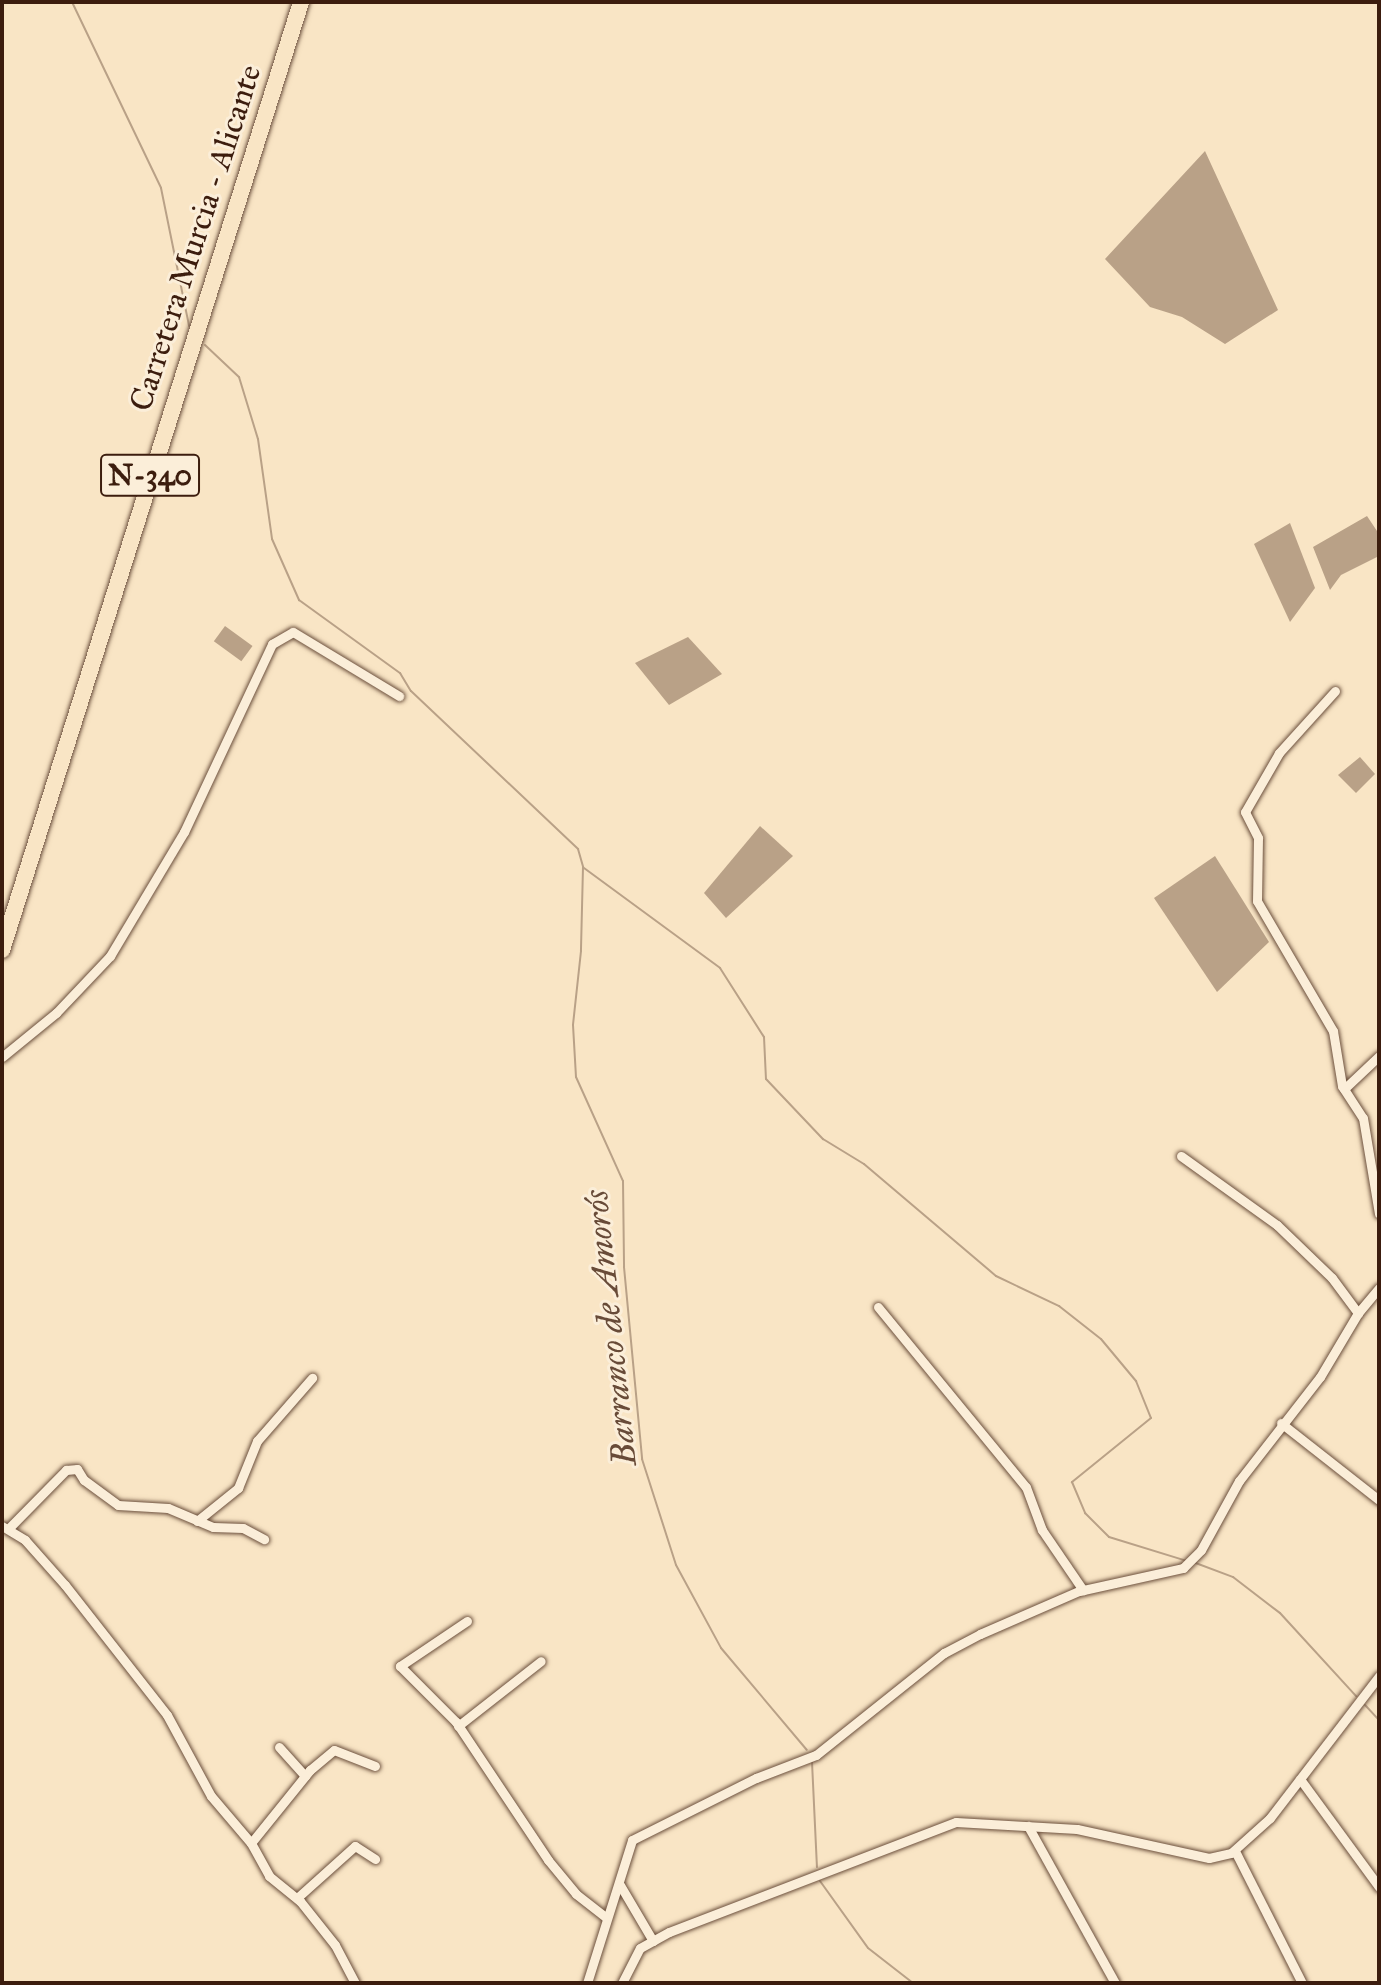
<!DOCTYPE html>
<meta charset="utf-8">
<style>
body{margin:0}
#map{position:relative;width:1381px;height:1985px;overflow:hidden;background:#f9e5c5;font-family:"IM FELL Great Primer",serif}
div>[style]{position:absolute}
.water>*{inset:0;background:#b9a187;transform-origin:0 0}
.stream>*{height:2px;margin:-1px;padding:0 1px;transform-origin:1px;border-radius:1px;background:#b9a187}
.roads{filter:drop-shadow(0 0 2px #6b4f3c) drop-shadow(0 0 2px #6b4f3c)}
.street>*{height:9px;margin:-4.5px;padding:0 4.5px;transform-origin:4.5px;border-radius:4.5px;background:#fbeed9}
.highway>*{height:16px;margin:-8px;padding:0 8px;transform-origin:8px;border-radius:8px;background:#f9e5c5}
span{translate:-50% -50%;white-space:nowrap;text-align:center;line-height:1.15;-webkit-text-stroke:6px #fbeed9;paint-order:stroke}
.shield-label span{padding:2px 6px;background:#fbeed9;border:2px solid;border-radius:6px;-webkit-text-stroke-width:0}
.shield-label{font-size:30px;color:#3c1d0e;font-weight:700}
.street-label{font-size:32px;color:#3c1d0e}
.water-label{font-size:34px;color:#684b38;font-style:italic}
.frame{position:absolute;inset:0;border:4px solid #3c1d0e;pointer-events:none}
</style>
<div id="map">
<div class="water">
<i style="clip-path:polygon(1205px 151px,1278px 310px,1225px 344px,1182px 317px,1150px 307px,1105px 259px)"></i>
<i style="clip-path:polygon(1367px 516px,1379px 534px,1379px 556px,1341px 575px,1330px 590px,1313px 547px)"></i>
<i style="clip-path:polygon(1290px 523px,1315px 588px,1290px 622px,1254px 544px)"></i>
<i style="left:225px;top:626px;width:34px;height:19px;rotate:36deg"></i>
<i style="clip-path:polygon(688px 637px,722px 674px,669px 705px,635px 663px)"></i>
<i style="clip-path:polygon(1360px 757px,1375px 774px,1356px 793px,1338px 775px)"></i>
<i style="clip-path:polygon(760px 826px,793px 856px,726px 918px,704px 893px)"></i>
<i style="clip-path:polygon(1215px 856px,1269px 942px,1217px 992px,1154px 898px)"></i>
</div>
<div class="stream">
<i style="left:72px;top:2px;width:206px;rotate:64.4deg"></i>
<i style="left:161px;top:188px;width:141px;rotate:78.5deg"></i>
<i style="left:205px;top:345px;width:47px;rotate:43.3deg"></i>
<i style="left:239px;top:377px;width:65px;rotate:73deg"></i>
<i style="left:258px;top:439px;width:101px;rotate:82deg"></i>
<i style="left:272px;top:539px;width:67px;rotate:66.1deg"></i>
<i style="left:299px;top:600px;width:125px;rotate:35.9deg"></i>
<i style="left:400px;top:673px;width:21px;rotate:59deg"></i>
<i style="left:411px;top:691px;width:230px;rotate:43.4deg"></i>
<i style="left:578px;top:849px;width:19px;rotate:74deg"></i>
<i style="left:583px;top:867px;width:84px;rotate:91.4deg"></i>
<i style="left:581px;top:951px;width:74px;rotate:96.2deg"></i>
<i style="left:573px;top:1025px;width:52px;rotate:86.7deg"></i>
<i style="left:576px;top:1077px;width:114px;rotate:65.7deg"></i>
<i style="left:623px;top:1181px;width:86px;rotate:89.3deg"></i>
<i style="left:624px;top:1267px;width:193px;rotate:84.6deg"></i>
<i style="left:642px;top:1459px;width:111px;rotate:72.2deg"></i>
<i style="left:676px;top:1565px;width:94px;rotate:61.5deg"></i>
<i style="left:721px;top:1648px;width:133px;rotate:49.9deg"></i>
<i style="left:584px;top:868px;width:169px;rotate:36.3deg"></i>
<i style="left:720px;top:968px;width:82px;rotate:57.5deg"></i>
<i style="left:764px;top:1037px;width:42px;rotate:87.3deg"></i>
<i style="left:766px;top:1079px;width:83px;rotate:46.5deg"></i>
<i style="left:823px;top:1139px;width:48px;rotate:31.4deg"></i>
<i style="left:864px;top:1164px;width:173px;rotate:40.3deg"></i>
<i style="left:996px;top:1276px;width:70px;rotate:25.5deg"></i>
<i style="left:1059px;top:1306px;width:53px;rotate:38.2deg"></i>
<i style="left:1101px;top:1339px;width:55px;rotate:50.2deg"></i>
<i style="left:1136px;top:1381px;width:40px;rotate:68deg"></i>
<i style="left:1151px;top:1418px;width:102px;rotate:141deg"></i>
<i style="left:1072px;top:1482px;width:34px;rotate:67deg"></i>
<i style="left:1085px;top:1513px;width:34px;rotate:45deg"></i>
<i style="left:1109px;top:1537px;width:82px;rotate:17.1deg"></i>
<i style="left:1193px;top:1562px;width:43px;rotate:20.6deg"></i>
<i style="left:1233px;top:1577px;width:59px;rotate:37.5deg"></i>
<i style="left:1280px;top:1613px;width:113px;rotate:47.5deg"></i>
<i style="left:1365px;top:1705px;width:21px;rotate:47deg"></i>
<i style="left:812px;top:1762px;width:105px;rotate:87.3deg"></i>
<i style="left:820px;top:1881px;width:82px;rotate:54.4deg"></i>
<i style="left:868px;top:1948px;width:57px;rotate:37.9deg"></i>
</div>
<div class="roads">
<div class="street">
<i style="left:1335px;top:691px;width:84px;rotate:132.1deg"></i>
<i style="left:1279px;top:753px;width:68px;rotate:120deg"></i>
<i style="left:1245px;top:812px;width:29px;rotate:63deg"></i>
<i style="left:1258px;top:838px;width:63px;rotate:90.9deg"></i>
<i style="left:1257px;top:901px;width:151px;rotate:59.7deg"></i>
<i style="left:1333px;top:1031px;width:56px;rotate:80.7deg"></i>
<i style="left:1342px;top:1086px;width:38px;rotate:57deg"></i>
<i style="left:1363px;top:1118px;width:97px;rotate:80.5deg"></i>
<i style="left:2px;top:1057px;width:70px;rotate:-39.2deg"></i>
<i style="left:56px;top:1013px;width:79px;rotate:-46.5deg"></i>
<i style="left:110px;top:956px;width:144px;rotate:-59.2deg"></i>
<i style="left:184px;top:832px;width:208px;rotate:-64.9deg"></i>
<i style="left:272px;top:644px;width:24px;rotate:-30deg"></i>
<i style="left:293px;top:632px;width:124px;rotate:31.1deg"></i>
<i style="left:1344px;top:1089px;width:48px;rotate:-43.3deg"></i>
<i style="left:1181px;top:1156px;width:118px;rotate:35.7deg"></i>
<i style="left:1277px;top:1225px;width:76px;rotate:43.9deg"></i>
<i style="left:1332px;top:1278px;width:44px;rotate:53.4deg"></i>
<i style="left:878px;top:1307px;width:233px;rotate:50.6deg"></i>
<i style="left:1026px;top:1487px;width:46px;rotate:69.6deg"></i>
<i style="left:1042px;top:1530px;width:73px;rotate:55.7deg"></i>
<i style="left:1281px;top:1423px;width:125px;rotate:38.2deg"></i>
<i style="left:197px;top:1521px;width:53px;rotate:-38.8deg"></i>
<i style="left:238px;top:1488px;width:51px;rotate:-68deg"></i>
<i style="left:257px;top:1441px;width:84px;rotate:-48.9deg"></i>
<i style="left:2px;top:1526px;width:27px;rotate:31deg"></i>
<i style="left:25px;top:1540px;width:60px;rotate:48.4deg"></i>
<i style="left:65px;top:1585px;width:165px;rotate:51.9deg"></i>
<i style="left:167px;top:1715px;width:92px;rotate:61.5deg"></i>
<i style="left:211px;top:1796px;width:62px;rotate:49.6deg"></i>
<i style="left:251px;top:1843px;width:38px;rotate:61deg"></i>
<i style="left:269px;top:1876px;width:40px;rotate:39deg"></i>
<i style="left:300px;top:1901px;width:56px;rotate:51.5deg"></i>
<i style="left:335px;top:1945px;width:43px;rotate:62.2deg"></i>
<i style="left:8px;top:1529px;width:83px;rotate:-45.5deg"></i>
<i style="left:66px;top:1470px;width:11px;rotate:-5deg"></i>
<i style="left:77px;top:1469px;width:13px;rotate:58deg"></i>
<i style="left:84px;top:1480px;width:42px;rotate:36.3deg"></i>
<i style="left:118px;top:1505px;width:50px;rotate:3.4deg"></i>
<i style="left:168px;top:1508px;width:49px;rotate:22.9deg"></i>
<i style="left:213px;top:1527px;width:30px;rotate:2deg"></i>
<i style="left:243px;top:1528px;width:24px;rotate:28deg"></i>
<i style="left:467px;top:1621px;width:81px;rotate:146.1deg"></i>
<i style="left:400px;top:1666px;width:79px;rotate:45deg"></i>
<i style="left:456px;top:1722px;width:166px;rotate:56.3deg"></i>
<i style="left:548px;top:1860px;width:44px;rotate:50.5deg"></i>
<i style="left:576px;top:1894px;width:39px;rotate:38deg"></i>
<i style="left:458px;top:1726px;width:105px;rotate:-38.1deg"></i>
<i style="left:279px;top:1747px;width:39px;rotate:48deg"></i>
<i style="left:1300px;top:1779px;width:134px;rotate:53.8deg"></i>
<i style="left:1028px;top:1826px;width:179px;rotate:61deg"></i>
<i style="left:251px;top:1843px;width:94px;rotate:-51.1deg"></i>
<i style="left:310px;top:1770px;width:31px;rotate:-40deg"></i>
<i style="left:334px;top:1750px;width:44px;rotate:21.3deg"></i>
<i style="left:1235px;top:1851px;width:148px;rotate:63.1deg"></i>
<i style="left:620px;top:1885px;width:65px;rotate:59.5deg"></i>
<i style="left:297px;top:1898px;width:78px;rotate:-41.9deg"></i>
<i style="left:355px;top:1846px;width:24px;rotate:33deg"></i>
<i style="left:587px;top:1983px;width:150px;rotate:-72.5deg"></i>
<i style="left:632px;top:1840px;width:139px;rotate:-26.6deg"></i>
<i style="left:756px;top:1778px;width:64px;rotate:-21deg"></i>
<i style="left:816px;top:1755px;width:164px;rotate:-38.6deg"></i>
<i style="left:944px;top:1653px;width:41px;rotate:-27.8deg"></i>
<i style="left:980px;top:1634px;width:108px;rotate:-23.5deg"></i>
<i style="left:1079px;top:1591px;width:107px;rotate:-12.5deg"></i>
<i style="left:1183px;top:1568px;width:25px;rotate:-45deg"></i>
<i style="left:1201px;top:1550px;width:79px;rotate:-61.2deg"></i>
<i style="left:1239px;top:1481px;width:132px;rotate:-52.1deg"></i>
<i style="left:1320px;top:1377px;width:74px;rotate:-59.3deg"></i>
<i style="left:1358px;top:1313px;width:33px;rotate:-50deg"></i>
<i style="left:622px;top:1983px;width:39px;rotate:-63deg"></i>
<i style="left:640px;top:1948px;width:33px;rotate:-29deg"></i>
<i style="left:669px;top:1932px;width:307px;rotate:-21deg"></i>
<i style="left:956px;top:1822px;width:121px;rotate:3.3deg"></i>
<i style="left:1077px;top:1829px;width:135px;rotate:12.4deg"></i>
<i style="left:1209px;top:1858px;width:23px;rotate:-13deg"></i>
<i style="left:1231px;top:1853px;width:52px;rotate:-41.9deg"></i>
<i style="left:1270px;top:1818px;width:179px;rotate:-52.5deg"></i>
</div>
<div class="highway">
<i style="left:2px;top:950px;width:994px;rotate:-72.49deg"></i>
</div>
</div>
<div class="shield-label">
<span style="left:150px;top:475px">N-340</span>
</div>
<div class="street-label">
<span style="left:196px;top:238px;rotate:-72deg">Carretera Murcia - Alicante</span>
</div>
<div class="water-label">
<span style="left:610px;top:1328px;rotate:-96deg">Barranco de Amorós</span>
</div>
<div class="frame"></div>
</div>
